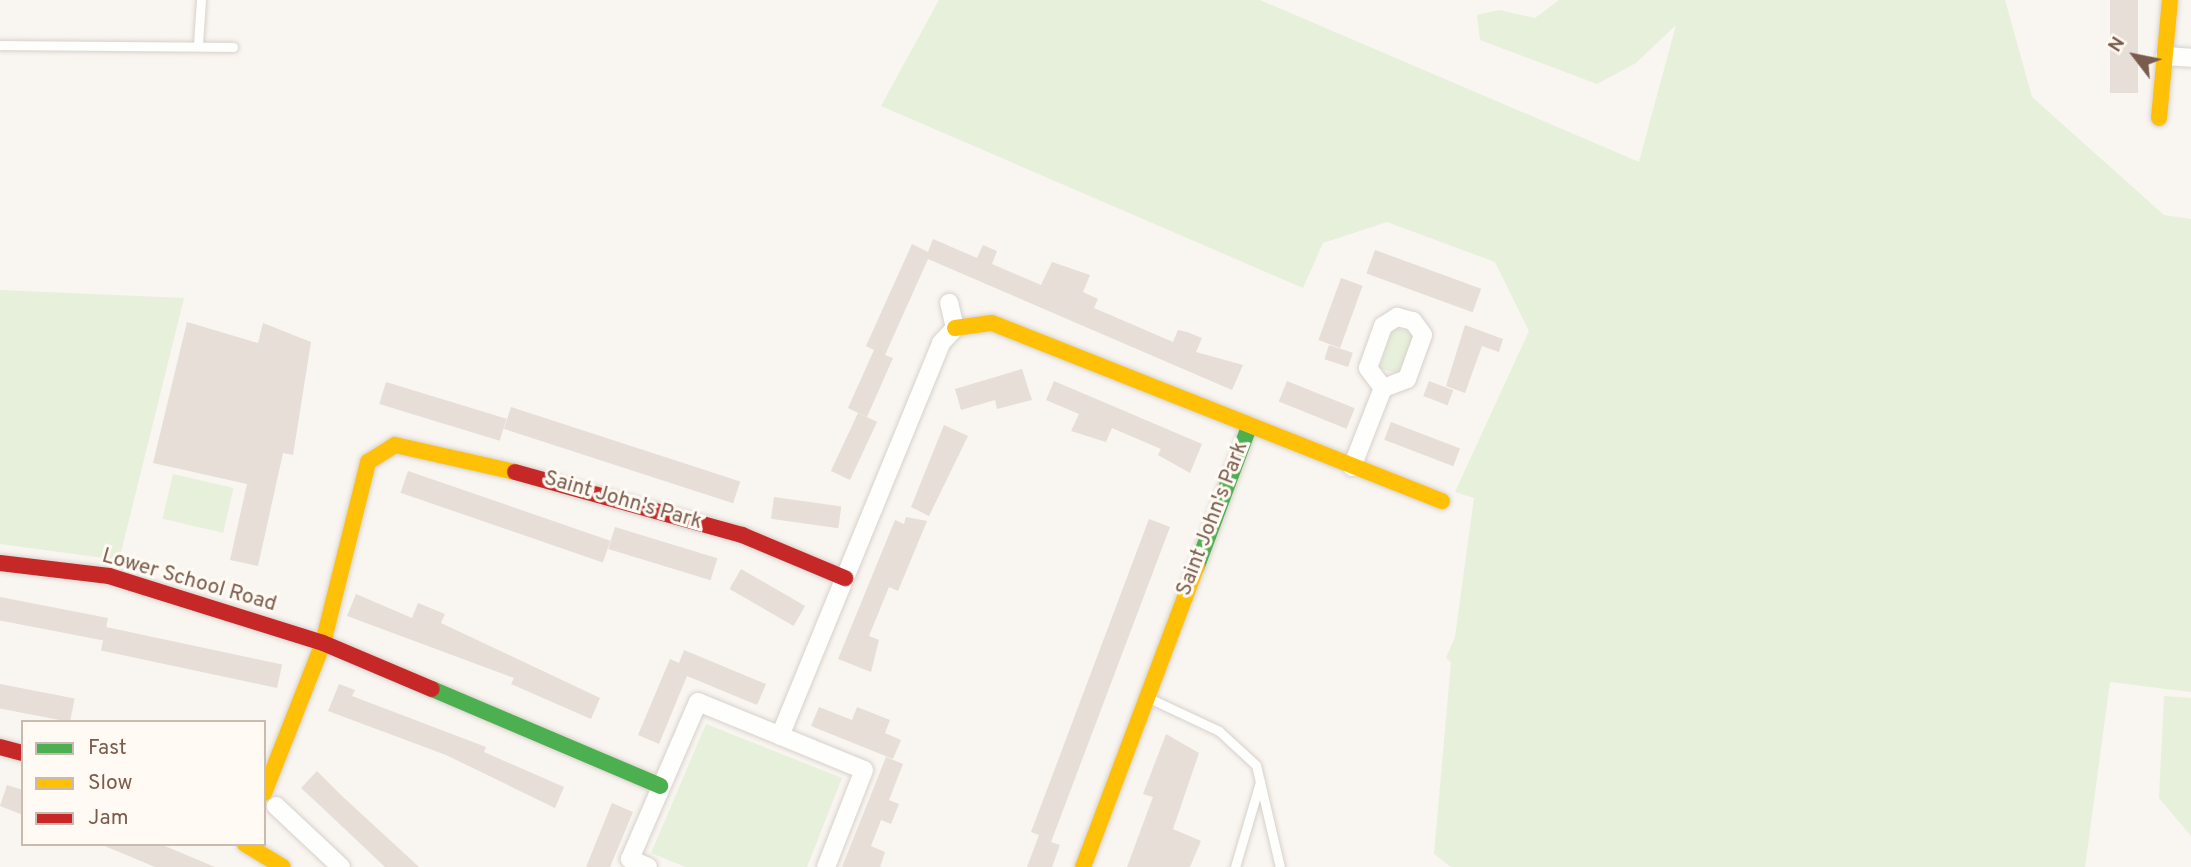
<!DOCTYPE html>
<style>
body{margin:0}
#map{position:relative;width:2191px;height:867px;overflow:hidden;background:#f9f5f0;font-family:Overpass,sans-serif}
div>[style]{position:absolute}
.green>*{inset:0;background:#e7f0db;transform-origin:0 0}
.building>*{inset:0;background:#e6ded7;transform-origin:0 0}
.roads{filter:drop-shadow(0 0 2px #d7d1cb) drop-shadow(0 0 2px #d7d1cb)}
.lane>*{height:9px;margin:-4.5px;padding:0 4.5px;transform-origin:4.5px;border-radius:4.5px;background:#fefefd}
.street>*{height:18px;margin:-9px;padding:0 9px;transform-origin:9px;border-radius:9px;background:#fefefd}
.fast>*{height:16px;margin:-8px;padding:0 8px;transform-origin:8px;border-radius:8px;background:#4caf50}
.slow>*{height:16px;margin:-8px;padding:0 8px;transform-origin:8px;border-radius:8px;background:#ffc107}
.jam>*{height:16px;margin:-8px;padding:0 8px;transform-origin:8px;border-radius:8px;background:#c62828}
span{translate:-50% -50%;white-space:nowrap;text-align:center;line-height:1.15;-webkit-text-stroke:6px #fffaf3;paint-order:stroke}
.street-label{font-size:21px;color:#7a5c4d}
.legend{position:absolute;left:21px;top:720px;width:245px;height:126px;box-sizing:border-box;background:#fffaf3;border:2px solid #cabbb1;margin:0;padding:9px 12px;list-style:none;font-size:21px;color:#7a5c4d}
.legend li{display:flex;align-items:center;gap:14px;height:35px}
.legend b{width:35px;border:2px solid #cabbb1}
.north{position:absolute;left:2100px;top:21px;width:70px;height:70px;-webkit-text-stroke:5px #fffaf3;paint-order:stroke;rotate:302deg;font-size:19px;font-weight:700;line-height:28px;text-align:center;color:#7a5c4d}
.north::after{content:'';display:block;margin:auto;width:24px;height:32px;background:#7a5c4d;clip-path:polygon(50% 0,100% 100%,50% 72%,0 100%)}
</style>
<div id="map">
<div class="green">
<i style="clip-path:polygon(939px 0,1260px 0,1639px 162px,1676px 25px,1636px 63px,1597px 84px,1480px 40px,1477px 15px,1499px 10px,1535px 18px,1559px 0,2005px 0,2032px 97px,2164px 215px,2191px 219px,2191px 692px,2110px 682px,2085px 867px,1451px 867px,1434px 854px,1451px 662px,1446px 658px,1455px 637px,1474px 498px,1455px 492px,1529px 331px,1495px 262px,1387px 222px,1323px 243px,1303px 288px,881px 106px)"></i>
<i style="clip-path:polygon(0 290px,184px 298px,119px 560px,0 544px)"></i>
<i style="left:1393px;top:327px;width:22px;height:43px;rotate:18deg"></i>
<i style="left:173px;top:474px;width:62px;height:46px;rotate:13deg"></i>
<i style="clip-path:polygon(2164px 696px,2191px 698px,2191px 836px,2159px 798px)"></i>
<i style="clip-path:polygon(706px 724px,842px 778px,807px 867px,686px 867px,651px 853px)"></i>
</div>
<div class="building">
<i style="left:2110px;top:0;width:28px;height:93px"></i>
<i style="clip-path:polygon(933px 239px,977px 258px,983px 245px,997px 251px,992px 264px,1041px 285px,1052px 262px,1090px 275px,1083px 292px,1098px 299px,1094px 308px,1173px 342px,1178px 330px,1187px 332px,1202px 338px,1196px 352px,1243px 365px,1232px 390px,928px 259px,885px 355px,893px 358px,867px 417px,848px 408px,874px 350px,866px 346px,912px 244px,928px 252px)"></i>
<i style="left:1375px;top:250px;width:113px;height:25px;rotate:20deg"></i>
<i style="left:1341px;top:278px;width:23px;height:66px;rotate:20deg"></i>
<i style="clip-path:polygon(187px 322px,258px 343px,263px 323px,311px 342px,293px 455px,283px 453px,258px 566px,230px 560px,247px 484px,153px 463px)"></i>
<i style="clip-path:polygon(1465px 325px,1503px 339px,1499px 352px,1482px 346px,1465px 393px,1446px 386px)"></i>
<i style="left:1329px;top:345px;width:25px;height:15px;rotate:18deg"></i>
<i style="clip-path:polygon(1022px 369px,1032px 400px,997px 409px,995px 400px,961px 410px,955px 389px)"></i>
<i style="clip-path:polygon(1054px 381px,1202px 444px,1190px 473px,1158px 455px,1161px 449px,1112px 428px,1106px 442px,1071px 431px,1079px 414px,1046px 400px)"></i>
<i style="left:1287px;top:381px;width:73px;height:22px;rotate:22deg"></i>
<i style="left:1429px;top:381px;width:26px;height:16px;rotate:21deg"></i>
<i style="left:386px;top:382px;width:126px;height:23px;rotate:17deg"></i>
<i style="left:511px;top:407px;width:241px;height:23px;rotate:18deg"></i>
<i style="left:858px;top:413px;width:21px;height:64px;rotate:25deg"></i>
<i style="left:1391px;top:422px;width:74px;height:19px;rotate:21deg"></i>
<i style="clip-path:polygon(944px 425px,968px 436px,929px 516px,911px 507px)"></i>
<i style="left:408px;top:471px;width:214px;height:23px;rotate:19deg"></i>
<i style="left:774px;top:497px;width:68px;height:22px;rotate:8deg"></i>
<i style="clip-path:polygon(906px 517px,927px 521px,898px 591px,889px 587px,869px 636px,879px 640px,871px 672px,838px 659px,895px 520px,904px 524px)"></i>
<i style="clip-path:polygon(1149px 519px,1170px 527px,1051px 842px,1060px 845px,1052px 867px,1027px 867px,1039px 835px,1031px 832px)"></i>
<i style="left:615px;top:527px;width:107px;height:23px;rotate:17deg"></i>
<i style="left:741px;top:569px;width:74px;height:23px;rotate:30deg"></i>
<i style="clip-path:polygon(356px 594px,412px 618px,418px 603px,445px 614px,441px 623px,600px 698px,591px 719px,511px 684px,514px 678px,347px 616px)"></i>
<i style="left:0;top:597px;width:110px;height:23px;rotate:11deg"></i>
<i style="left:106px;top:627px;width:180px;height:24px;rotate:12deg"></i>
<i style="clip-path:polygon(684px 650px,766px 684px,757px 705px,687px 676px,659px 744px,638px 735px,670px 659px,679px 663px)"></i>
<i style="left:0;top:684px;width:76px;height:24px;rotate:11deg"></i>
<i style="clip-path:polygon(339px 684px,355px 690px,352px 696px,486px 747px,484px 752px,564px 787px,555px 808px,446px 755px,328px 711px)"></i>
<i style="clip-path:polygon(819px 707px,852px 720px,857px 707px,890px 720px,885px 733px,901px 740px,893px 759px,811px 726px)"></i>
<i style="clip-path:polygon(1166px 734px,1199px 753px,1173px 829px,1201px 841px,1190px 867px,1127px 867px,1153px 797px,1143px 794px)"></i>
<i style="clip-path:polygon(886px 757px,903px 764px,889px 800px,899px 804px,891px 824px,881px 820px,871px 846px,885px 852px,880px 867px,842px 867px)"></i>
<i style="clip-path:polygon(317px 771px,342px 796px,419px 867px,385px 867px,314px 800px,301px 788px)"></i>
<i style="clip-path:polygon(7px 785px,23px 790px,23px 815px,0 806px)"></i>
<i style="clip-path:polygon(612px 803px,633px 812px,610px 867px,586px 867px)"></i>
<i style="clip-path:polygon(100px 844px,160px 844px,215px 867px,155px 867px)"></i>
</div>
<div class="roads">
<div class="lane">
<i style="left:198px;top:44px;width:44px;rotate:-86.1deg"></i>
<i style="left:0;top:45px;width:233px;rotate:0.5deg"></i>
<i style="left:1151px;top:699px;width:75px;rotate:25.2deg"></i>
<i style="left:1219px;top:731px;width:50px;rotate:42.6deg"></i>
<i style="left:1256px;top:765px;width:105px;rotate:76.8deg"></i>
<i style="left:1235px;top:867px;width:89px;rotate:-73.6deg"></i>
</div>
<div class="street">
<i style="left:2165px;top:56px;width:26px;rotate:4deg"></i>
<i style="left:1352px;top:467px;width:85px;rotate:-68.6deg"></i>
<i style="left:1383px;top:388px;width:25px;rotate:-127deg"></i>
<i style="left:1368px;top:368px;width:45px;rotate:-70.3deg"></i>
<i style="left:1383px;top:326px;width:17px;rotate:-33deg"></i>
<i style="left:1397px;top:317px;width:16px;rotate:14deg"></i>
<i style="left:1413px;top:321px;width:17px;rotate:54deg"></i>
<i style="left:1423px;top:335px;width:47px;rotate:110deg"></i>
<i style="left:1407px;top:379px;width:26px;rotate:159deg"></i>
<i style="left:780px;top:736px;width:425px;rotate:-67.7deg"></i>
<i style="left:941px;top:343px;width:21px;rotate:-47deg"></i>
<i style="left:955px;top:328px;width:26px;rotate:-103deg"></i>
<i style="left:276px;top:806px;width:89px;rotate:43.2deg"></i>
<i style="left:648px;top:867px;width:20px;rotate:-156deg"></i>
<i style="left:630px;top:859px;width:171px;rotate:-66.6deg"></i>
<i style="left:698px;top:702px;width:179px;rotate:22.3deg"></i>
<i style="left:864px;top:770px;width:104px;rotate:111.4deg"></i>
</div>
<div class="fast">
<i style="left:1197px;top:566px;width:148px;rotate:-69.5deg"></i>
<i style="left:432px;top:689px;width:248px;rotate:23deg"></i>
</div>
<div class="slow">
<i style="left:2159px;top:118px;width:119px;rotate:-84.7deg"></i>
<i style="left:955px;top:328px;width:37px;rotate:-8deg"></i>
<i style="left:992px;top:323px;width:484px;rotate:21.6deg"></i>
<i style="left:264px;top:793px;width:161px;rotate:-68.5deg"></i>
<i style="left:323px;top:643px;width:187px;rotate:-76deg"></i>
<i style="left:368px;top:462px;width:32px;rotate:-32deg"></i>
<i style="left:395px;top:445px;width:123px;rotate:12.7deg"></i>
<i style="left:245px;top:844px;width:44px;rotate:31.2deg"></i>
<i style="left:1083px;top:867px;width:322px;rotate:-69.3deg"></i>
</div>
<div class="jam">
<i style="left:515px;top:472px;width:236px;rotate:15.5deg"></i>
<i style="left:742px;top:535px;width:112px;rotate:22.7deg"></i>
<i style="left:0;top:563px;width:110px;rotate:6.8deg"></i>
<i style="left:109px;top:576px;width:224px;rotate:17.4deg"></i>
<i style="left:323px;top:643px;width:118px;rotate:22.9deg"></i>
<i style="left:0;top:747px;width:24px;rotate:15deg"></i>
</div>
</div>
<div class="street-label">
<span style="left:623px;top:501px;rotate:16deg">Saint John's Park</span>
<span style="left:1213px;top:519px;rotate:-69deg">Saint John's Park</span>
<span style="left:189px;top:581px;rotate:16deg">Lower School Road</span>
</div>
<ul class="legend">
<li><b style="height:9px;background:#4caf50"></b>Fast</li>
<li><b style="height:9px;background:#ffc107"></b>Slow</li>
<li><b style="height:9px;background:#c62828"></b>Jam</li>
</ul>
<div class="north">N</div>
</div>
